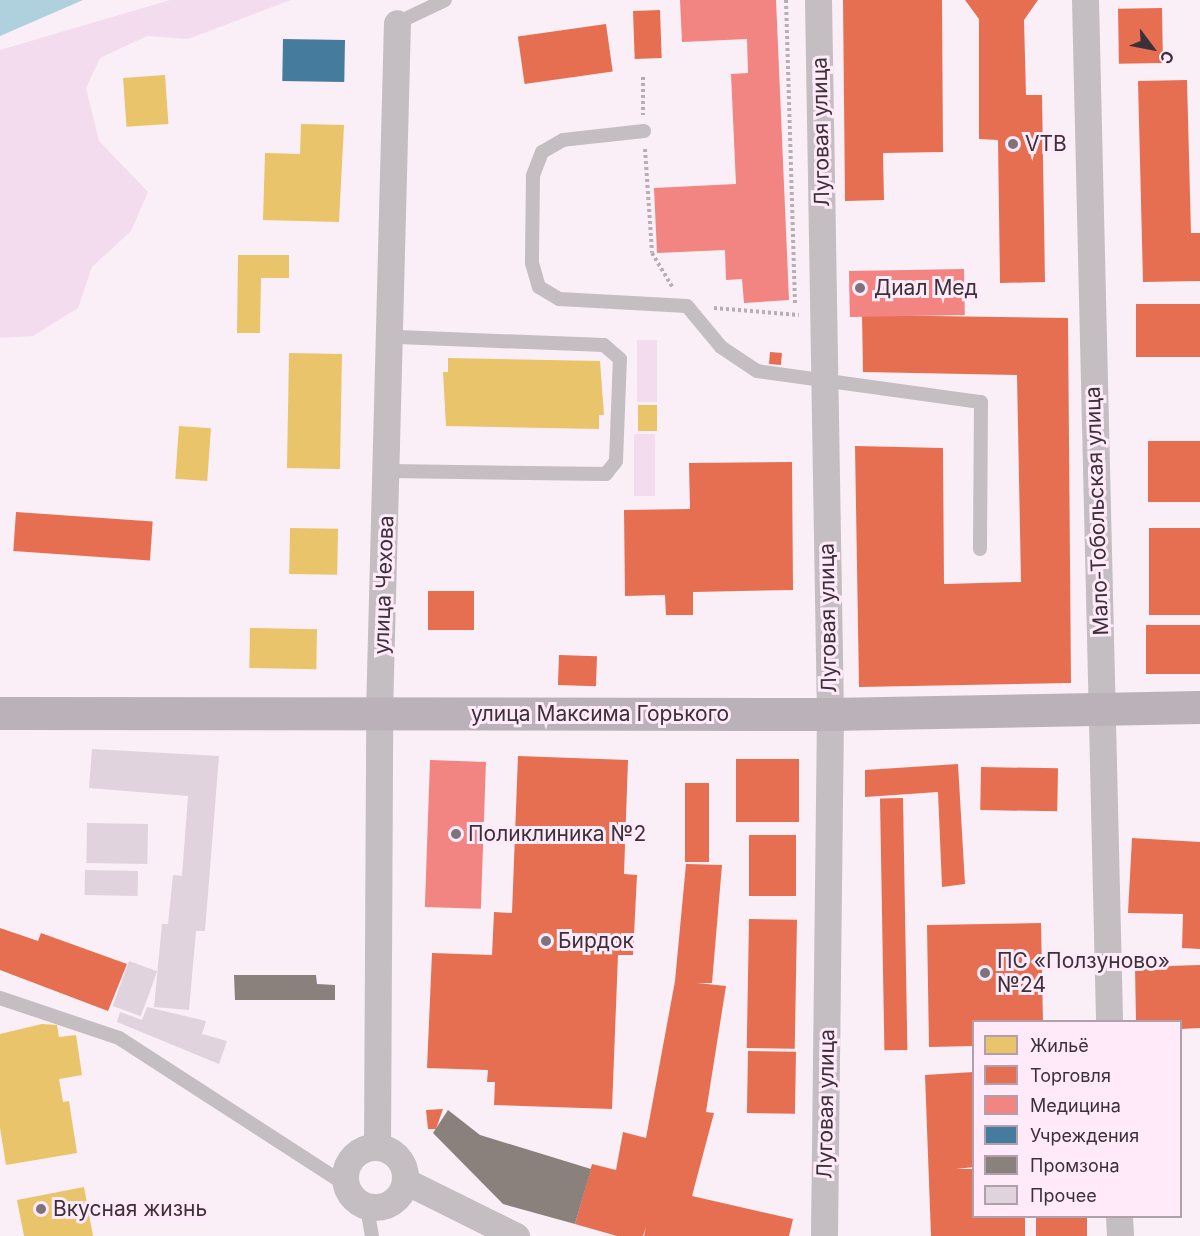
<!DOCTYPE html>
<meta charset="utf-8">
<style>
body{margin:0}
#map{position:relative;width:1200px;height:1236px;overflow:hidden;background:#faeef7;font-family:Inter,sans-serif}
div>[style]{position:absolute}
.green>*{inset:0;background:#f4dcef;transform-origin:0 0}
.water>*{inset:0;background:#aed1dd}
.homes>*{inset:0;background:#e9c46a;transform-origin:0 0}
.shops>*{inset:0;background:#e76f51;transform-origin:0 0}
.health>*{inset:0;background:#f28482;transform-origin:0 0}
.public>*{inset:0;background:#457b9d;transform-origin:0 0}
.industry>*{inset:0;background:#8a817c}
.building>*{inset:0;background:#e0d3dd;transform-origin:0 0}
.path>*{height:4px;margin-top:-2px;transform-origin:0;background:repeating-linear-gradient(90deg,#b5afb4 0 3px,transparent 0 6px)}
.lane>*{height:14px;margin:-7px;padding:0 7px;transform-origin:7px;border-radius:7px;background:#c4bdc1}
.street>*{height:27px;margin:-13.5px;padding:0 13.5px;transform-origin:13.5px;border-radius:13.5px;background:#c4bdc1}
.street>.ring{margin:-13.5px;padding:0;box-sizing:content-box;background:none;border:27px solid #c4bdc1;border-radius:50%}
.secondary>*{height:33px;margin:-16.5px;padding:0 16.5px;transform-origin:16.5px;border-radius:16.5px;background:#bab2b8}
.dots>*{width:16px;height:16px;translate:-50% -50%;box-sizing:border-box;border:3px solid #feeaf9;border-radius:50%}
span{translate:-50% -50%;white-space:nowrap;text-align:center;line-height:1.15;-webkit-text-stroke:6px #feeaf9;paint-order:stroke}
.street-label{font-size:21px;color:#3c3039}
.poi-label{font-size:21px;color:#3c3039}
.left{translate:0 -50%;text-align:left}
.legend{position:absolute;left:972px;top:1020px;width:210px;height:198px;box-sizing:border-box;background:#feeaf9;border:2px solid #b0a0ac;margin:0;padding:8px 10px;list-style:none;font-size:18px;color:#3c3039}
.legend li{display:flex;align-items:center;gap:12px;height:30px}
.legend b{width:30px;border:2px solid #b0a0ac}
.north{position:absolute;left:1122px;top:18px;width:60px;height:60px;-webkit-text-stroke:4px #feeaf9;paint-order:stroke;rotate:122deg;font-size:16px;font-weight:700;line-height:24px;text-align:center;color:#3c3039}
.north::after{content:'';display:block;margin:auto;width:21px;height:27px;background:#3c3039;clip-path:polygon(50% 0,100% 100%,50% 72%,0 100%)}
</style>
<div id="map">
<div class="green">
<i style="clip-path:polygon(170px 0,291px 0,188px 39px,147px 36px,100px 58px,86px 88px,99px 141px,148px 192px,131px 231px,92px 267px,78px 308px,33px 336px,0 338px,0 50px)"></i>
<i style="left:637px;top:340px;width:20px;height:62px"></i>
<i style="left:634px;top:434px;width:21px;height:62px"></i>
</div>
<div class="water">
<i style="clip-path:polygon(0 0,83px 0,0 36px)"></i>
</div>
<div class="homes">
<i style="left:165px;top:75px;width:49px;height:42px;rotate:86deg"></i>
<i style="clip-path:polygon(301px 124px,344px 125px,339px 222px,263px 220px,265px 153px,300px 154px)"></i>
<i style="clip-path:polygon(238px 255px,289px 255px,289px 278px,261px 278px,260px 333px,237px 333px)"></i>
<i style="left:289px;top:353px;width:53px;height:115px;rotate:1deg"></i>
<i style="clip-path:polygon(448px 358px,600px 361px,604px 415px,599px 415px,599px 429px,446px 426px,443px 372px,448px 372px)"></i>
<i style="left:638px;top:405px;width:19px;height:26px"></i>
<i style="left:179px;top:426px;width:32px;height:53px;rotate:4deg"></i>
<i style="left:290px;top:528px;width:48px;height:46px;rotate:1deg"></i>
<i style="left:250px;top:628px;width:67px;height:40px;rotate:1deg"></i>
<i style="clip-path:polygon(42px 1024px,57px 1025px,59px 1037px,76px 1035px,82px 1075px,59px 1079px,63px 1102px,69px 1101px,77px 1153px,6px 1165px,0 1128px,0 1034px)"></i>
<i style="clip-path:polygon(84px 1187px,93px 1236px,24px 1236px,17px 1200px)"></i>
</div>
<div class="shops">
<i style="clip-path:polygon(843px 0,942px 0,943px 152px,883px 153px,884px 200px,845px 201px)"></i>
<i style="clip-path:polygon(965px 0,1038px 0,1024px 20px,1026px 95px,1042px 95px,1045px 282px,1000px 283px,998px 140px,979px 139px,979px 19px)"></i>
<i style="left:1162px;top:8px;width:55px;height:44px;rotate:89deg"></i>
<i style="left:660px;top:10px;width:48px;height:27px;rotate:88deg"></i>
<i style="left:606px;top:24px;width:48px;height:89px;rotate:82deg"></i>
<i style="clip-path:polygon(1187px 80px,1191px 233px,1200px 233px,1200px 281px,1143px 282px,1138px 81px)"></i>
<i style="left:1200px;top:304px;width:53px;height:64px;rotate:90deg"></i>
<i style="clip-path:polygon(862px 315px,1068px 318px,1071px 683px,859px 687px,855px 446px,943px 448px,944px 584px,1021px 582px,1017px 375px,863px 372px)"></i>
<i style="left:770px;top:352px;width:12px;height:12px;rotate:5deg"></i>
<i style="left:1200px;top:441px;width:61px;height:52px;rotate:90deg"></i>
<i style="clip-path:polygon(792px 462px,793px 590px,693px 592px,693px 615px,666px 615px,665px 595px,625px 596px,624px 510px,690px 509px,689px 463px)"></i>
<i style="left:16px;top:512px;width:137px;height:39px;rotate:4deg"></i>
<i style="left:1149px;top:528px;width:51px;height:87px"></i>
<i style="left:428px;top:591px;width:46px;height:39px"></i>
<i style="left:1200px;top:625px;width:49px;height:54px;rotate:90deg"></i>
<i style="left:559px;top:655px;width:38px;height:30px;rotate:2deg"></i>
<i style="clip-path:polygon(518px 756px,628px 760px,624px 874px,637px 875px,633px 955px,618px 955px,612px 1109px,494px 1105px,495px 1082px,487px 1082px,488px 1070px,427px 1068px,432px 953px,492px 955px,494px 912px,512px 913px)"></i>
<i style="left:736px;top:759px;width:63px;height:63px"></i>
<i style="clip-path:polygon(958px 764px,965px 884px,942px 887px,938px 792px,865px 797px,865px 770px)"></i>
<i style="left:981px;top:767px;width:77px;height:43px;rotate:1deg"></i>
<i style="left:685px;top:783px;width:24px;height:79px"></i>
<i style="left:903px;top:798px;width:252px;height:23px;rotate:89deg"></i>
<i style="left:749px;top:835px;width:47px;height:61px"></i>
<i style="clip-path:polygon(1132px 838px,1200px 842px,1200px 949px,1182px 948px,1183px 914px,1128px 913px)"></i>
<i style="clip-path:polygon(686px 864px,722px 865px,712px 983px,697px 983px,726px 986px,706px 1112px,714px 1113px,692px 1196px,793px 1219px,789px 1236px,644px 1236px,646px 1227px,643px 1236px,617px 1236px,575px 1224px,592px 1164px,616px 1170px,623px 1132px,646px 1138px,675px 981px)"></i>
<i style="left:749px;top:919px;width:48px;height:129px;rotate:1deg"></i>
<i style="clip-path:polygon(1041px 923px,1043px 1022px,974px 1022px,974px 1046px,929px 1047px,927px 925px)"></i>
<i style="clip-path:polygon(0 928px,38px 941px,41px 933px,127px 964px,108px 1011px,0 970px)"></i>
<i style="clip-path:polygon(1200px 965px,1200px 1028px,1180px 1029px,1180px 1022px,1136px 1022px,1135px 967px)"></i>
<i style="left:748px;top:1051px;width:48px;height:62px;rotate:1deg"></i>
<i style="clip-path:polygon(974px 1072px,974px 1167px,956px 1169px,974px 1169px,974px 1216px,1025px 1216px,1025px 1236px,931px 1236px,925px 1075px)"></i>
<i style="clip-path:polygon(443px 1109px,436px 1129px,428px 1129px,426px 1110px)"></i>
<i style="left:1036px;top:1216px;width:51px;height:20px"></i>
</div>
<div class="health">
<i style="clip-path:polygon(680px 0,776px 0,789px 300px,744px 303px,742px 279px,726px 280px,725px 250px,657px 253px,654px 188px,736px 184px,731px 74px,748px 73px,747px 39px,682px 42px)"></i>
<i style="left:964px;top:269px;width:46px;height:115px;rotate:89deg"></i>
<i style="left:430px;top:760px;width:56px;height:147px;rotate:2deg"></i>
</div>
<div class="public">
<i style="left:283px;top:39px;width:62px;height:42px;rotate:1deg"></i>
</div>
<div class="industry">
<i style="clip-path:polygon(234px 975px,316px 975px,317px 984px,335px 985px,335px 1000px,235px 1000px)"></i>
<i style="clip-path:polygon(448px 1110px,480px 1135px,591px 1169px,575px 1224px,503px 1204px,433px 1133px)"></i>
</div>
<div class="building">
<i style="clip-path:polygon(92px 749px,219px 756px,205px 931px,196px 931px,189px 1010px,154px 1007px,162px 924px,168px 924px,173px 875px,182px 876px,188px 796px,89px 788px)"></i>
<i style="left:87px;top:823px;width:61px;height:40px;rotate:1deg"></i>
<i style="left:85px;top:870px;width:53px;height:25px;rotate:1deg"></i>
<i style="left:129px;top:961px;width:30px;height:48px;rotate:20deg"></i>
<i style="clip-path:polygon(147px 1007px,206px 1021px,202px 1034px,227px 1041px,219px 1064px,117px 1022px,120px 1012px,142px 1020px)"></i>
</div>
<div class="path">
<i style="left:786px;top:0;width:305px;rotate:88.3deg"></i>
<i style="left:643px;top:77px;width:38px;rotate:90deg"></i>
<i style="left:645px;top:149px;width:104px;rotate:86.1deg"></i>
<i style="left:652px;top:253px;width:39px;rotate:59deg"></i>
<i style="left:714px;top:308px;width:85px;rotate:4.7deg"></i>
</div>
<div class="lane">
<i style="left:397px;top:23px;width:53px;rotate:-25.6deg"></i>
<i style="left:644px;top:131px;width:81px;rotate:173.7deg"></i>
<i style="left:563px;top:140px;width:24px;rotate:150deg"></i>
<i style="left:542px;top:152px;width:26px;rotate:111deg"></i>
<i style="left:533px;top:176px;width:87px;rotate:90.7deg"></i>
<i style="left:532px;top:263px;width:25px;rotate:74deg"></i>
<i style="left:539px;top:287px;width:23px;rotate:31deg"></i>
<i style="left:559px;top:299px;width:128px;rotate:3.1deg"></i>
<i style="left:687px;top:306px;width:53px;rotate:50.3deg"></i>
<i style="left:721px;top:347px;width:43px;rotate:33.7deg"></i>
<i style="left:757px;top:371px;width:226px;rotate:7.9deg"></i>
<i style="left:981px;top:402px;width:147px;rotate:90.4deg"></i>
<i style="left:388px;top:471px;width:218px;rotate:0.8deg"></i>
<i style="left:606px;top:474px;width:16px;rotate:-52deg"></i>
<i style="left:616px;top:461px;width:102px;rotate:-87.8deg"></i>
<i style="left:620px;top:359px;width:21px;rotate:-139deg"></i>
<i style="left:604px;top:345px;width:212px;rotate:-177.8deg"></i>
<i style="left:0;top:998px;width:126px;rotate:18.6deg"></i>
<i style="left:119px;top:1038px;width:269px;rotate:32.9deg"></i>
<i style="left:367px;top:1208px;width:28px;rotate:80deg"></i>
</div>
<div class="street">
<i style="left:818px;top:0;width:714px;rotate:89.04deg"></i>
<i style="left:830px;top:714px;width:522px;rotate:90.66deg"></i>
<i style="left:1085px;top:0;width:1022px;rotate:88.65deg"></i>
<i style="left:377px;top:1146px;width:433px;rotate:-89.7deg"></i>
<i style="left:379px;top:713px;width:690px;rotate:-88.51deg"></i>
<i class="ring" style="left:345px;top:1147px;width:33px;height:33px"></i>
<i style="left:405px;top:1181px;width:124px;rotate:26.4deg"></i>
<i style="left:1119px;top:1216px;width:20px;rotate:87deg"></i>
</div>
<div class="secondary">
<i style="left:0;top:713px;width:830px;rotate:0.07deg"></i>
<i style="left:830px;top:714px;width:370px;rotate:-1.1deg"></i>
</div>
<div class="dots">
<i style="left:1013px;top:144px;background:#7e727c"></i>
<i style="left:860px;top:288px;background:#7e727c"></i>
<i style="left:456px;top:834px;background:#7e727c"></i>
<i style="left:546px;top:941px;background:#7e727c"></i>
<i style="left:985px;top:973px;background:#7e727c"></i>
<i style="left:41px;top:1209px;background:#7e727c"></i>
</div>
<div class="street-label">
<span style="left:821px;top:132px;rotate:-91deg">Луговая улица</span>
<span style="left:1097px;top:511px;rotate:-92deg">Мало-Тобольская улица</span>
<span style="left:384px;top:585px;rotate:-88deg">улица Чехова</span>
<span style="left:828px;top:618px;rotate:-91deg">Луговая улица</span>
<span style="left:600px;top:714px">улица Максима Горького</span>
<span style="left:826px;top:1104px;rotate:-89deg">Луговая улица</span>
</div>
<div class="poi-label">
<span class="left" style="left:1025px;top:144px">VTB</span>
<span class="left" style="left:874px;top:288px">Диал Мед</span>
<span class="left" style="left:468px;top:834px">Поликлиника №2</span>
<span class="left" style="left:558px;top:941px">Бирдок</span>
<span class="left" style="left:997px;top:973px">ПС «Ползуново»<br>№24</span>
<span class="left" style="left:53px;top:1209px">Вкусная жизнь</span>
</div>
<ul class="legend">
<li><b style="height:16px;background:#e9c46a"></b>Жильё</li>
<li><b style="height:16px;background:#e76f51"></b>Торговля</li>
<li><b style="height:16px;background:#f28482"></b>Медицина</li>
<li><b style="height:16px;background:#457b9d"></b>Учреждения</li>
<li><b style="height:16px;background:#8a817c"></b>Промзона</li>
<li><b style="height:16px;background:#e0d3dd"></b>Прочее</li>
</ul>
<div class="north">С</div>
</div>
